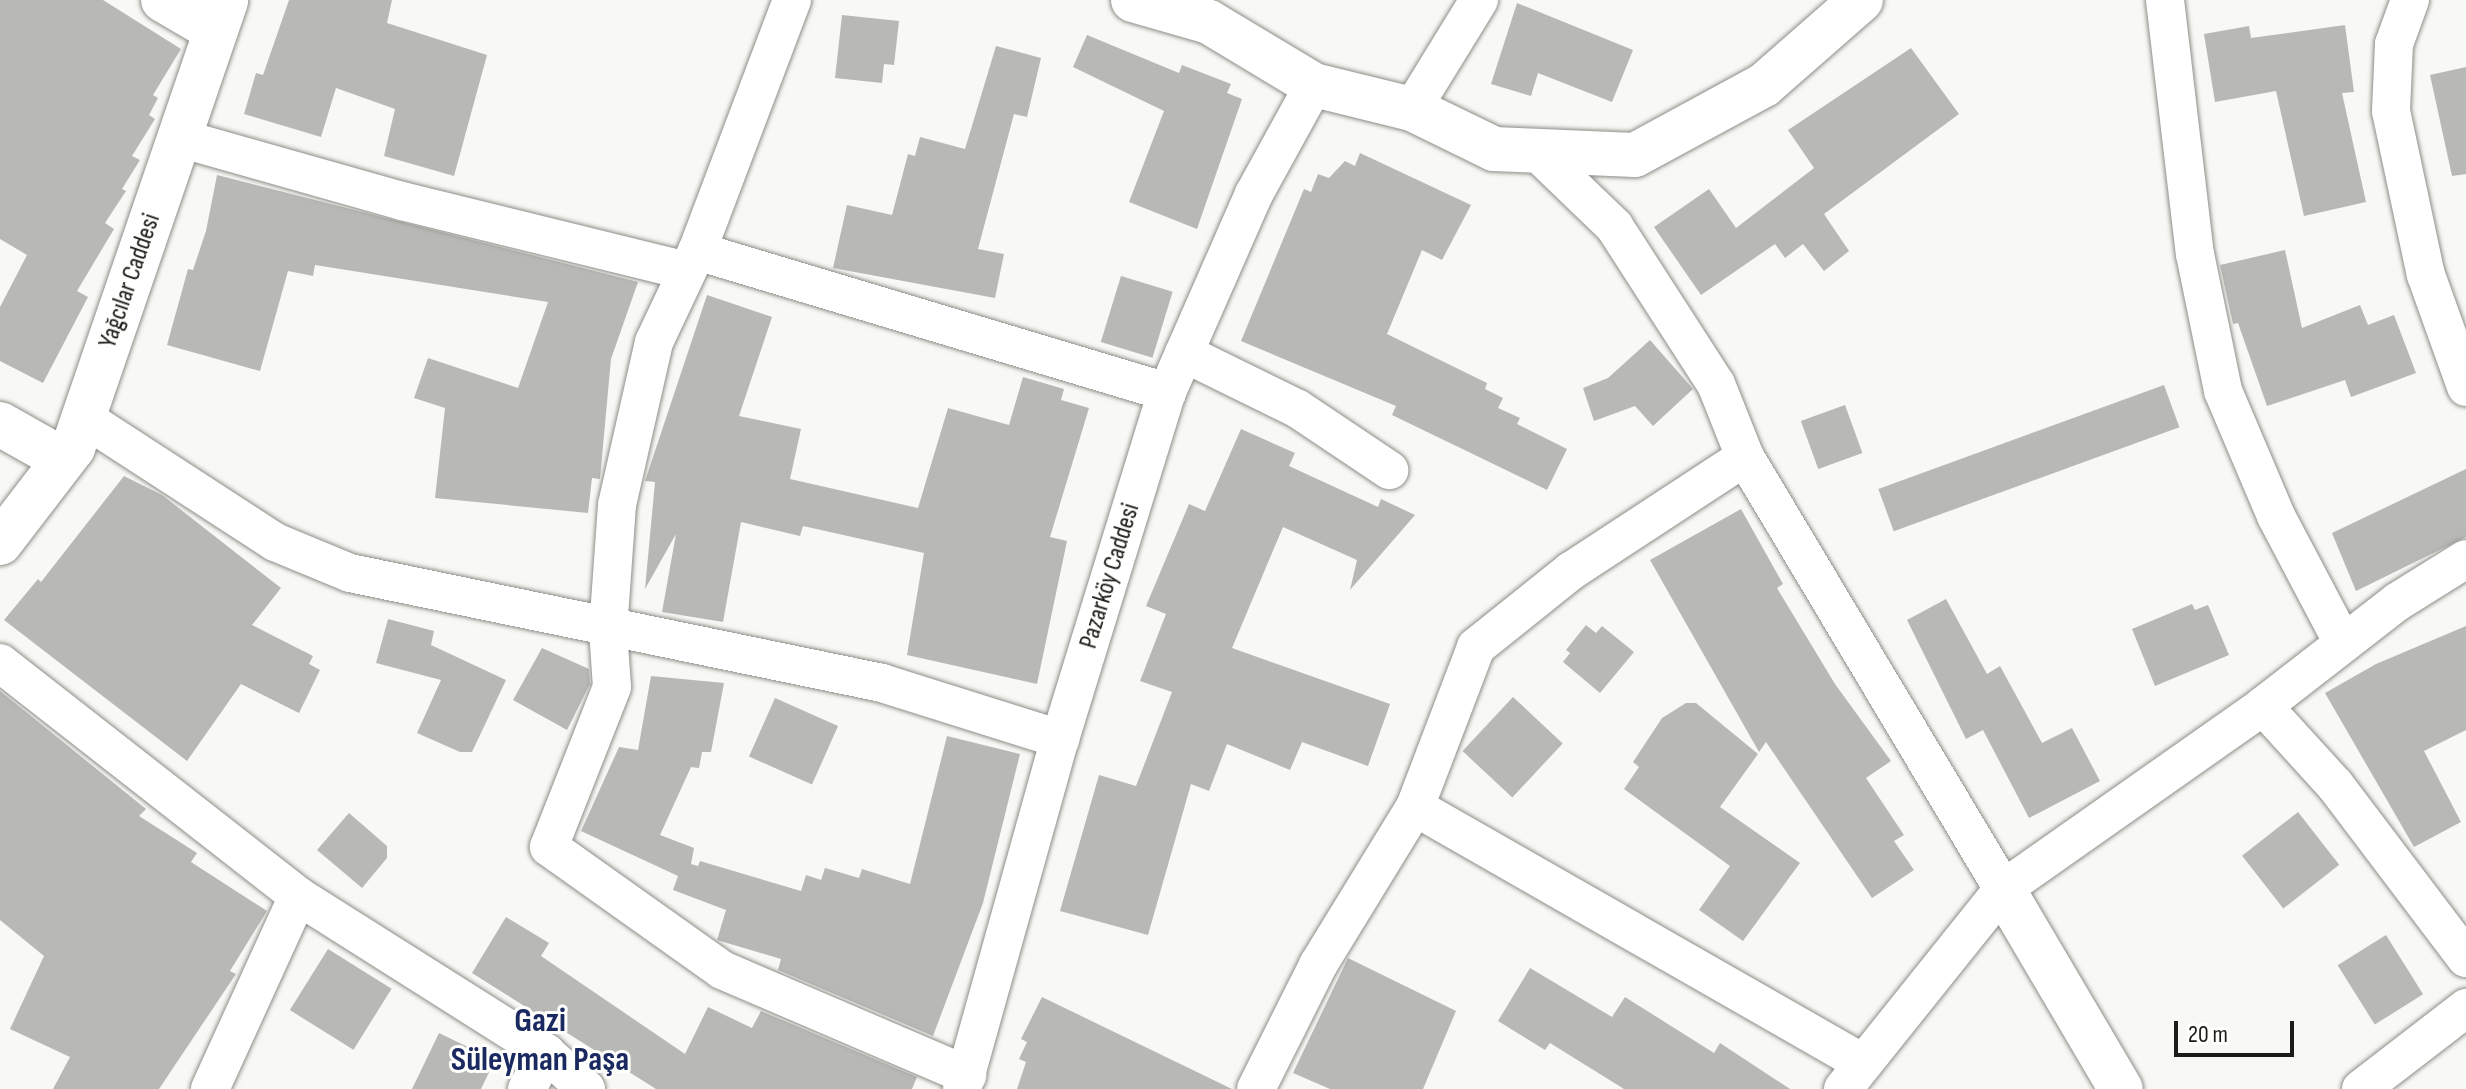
<!DOCTYPE html>
<meta charset="utf-8">
<style>
body{margin:0}
#map{position:relative;width:2466px;height:1089px;overflow:hidden;background:#f8f8f4;font-family:"Sofia Sans Condensed",sans-serif}
div>[style]{position:absolute}
.building>*{inset:0;background:#b8b8b5;transform-origin:0 0}
.roads{filter:drop-shadow(0 0 2px #8d8d89) drop-shadow(0 0 2px #8d8d89)}
.street>*{height:38px;margin:-19px;padding:0 19px;transform-origin:19px;border-radius:19px;background:#fff}
.secondary>*{height:44px;margin:-22px;padding:0 22px;transform-origin:22px;border-radius:22px;background:#fff}
span{translate:-50% -50%;white-space:nowrap;text-align:center;line-height:1.15;-webkit-text-stroke:6px #fffffe;paint-order:stroke}
.street-label{font-size:26px;color:#1b1b19}
.district-label{font-size:34px;color:#1b2961;font-weight:700}
.scale{position:absolute;left:2174px;top:1021px;width:120px;height:36px;box-sizing:border-box;border:4px solid #1b1b19;border-top:0;padding-left:10px;font-size:24px;line-height:28px;white-space:nowrap;color:#1b1b19;-webkit-text-stroke:6px #fffffe;paint-order:stroke}
</style>
<div id="map">
<div class="building">
<i style="clip-path:polygon(0 0,103px 0,181px 49px,153px 95px,158px 98px,149px 115px,155px 119px,132px 156px,140px 160px,122px 189px,126px 191px,105px 223px,114px 229px,77px 291px,88px 297px,43px 383px,0 361px,0 307px,27px 255px,0 239px)"></i>
<i style="clip-path:polygon(289px 0,392px 0,387px 23px,487px 55px,454px 176px,384px 156px,395px 109px,336px 88px,321px 137px,244px 114px,256px 73px,263px 75px)"></i>
<i style="clip-path:polygon(1517px 3px,1633px 50px,1612px 102px,1538px 73px,1531px 96px,1491px 84px)"></i>
<i style="clip-path:polygon(842px 15px,899px 21px,894px 65px,884px 64px,882px 83px,835px 78px)"></i>
<i style="clip-path:polygon(2345px 25px,2354px 92px,2342px 93px,2366px 202px,2304px 216px,2276px 91px,2215px 102px,2204px 34px,2249px 26px,2251px 38px)"></i>
<i style="clip-path:polygon(1087px 35px,1179px 73px,1182px 65px,1231px 84px,1227px 93px,1242px 99px,1197px 229px,1129px 202px,1164px 111px,1073px 67px)"></i>
<i style="clip-path:polygon(996px 46px,1041px 58px,1027px 117px,1014px 114px,978px 249px,1004px 254px,995px 298px,833px 268px,847px 205px,892px 215px,908px 154px,915px 156px,920px 137px,965px 149px)"></i>
<i style="clip-path:polygon(1911px 48px,1959px 114px,1824px 214px,1849px 251px,1824px 271px,1803px 244px,1785px 258px,1775px 244px,1701px 295px,1654px 227px,1709px 189px,1736px 228px,1814px 168px,1788px 130px)"></i>
<i style="clip-path:polygon(2466px 67px,2466px 174px,2452px 176px,2430px 75px)"></i>
<i style="clip-path:polygon(1360px 153px,1471px 205px,1442px 260px,1422px 250px,1387px 334px,1487px 383px,1485px 389px,1503px 398px,1498px 408px,1520px 418px,1517px 424px,1567px 449px,1547px 490px,1392px 415px,1396px 406px,1241px 341px,1304px 189px,1311px 192px,1318px 174px,1329px 178px,1345px 161px,1355px 166px)"></i>
<i style="clip-path:polygon(217px 175px,638px 282px,611px 359px,600px 479px,592px 478px,588px 513px,435px 498px,445px 408px,414px 398px,428px 358px,518px 388px,548px 302px,315px 265px,313px 276px,288px 271px,260px 371px,167px 345px,188px 269px,193px 270px,206px 231px)"></i>
<i style="clip-path:polygon(2285px 250px,2302px 328px,2360px 305px,2368px 325px,2394px 315px,2416px 373px,2351px 397px,2345px 380px,2267px 406px,2238px 323px,2233px 324px,2220px 265px)"></i>
<i style="left:1121px;top:276px;width:54px;height:69px;rotate:17deg"></i>
<i style="clip-path:polygon(707px 295px,772px 317px,739px 416px,801px 429px,790px 479px,918px 508px,948px 408px,1009px 425px,1023px 377px,1064px 389px,1061px 400px,1089px 408px,1050px 537px,1067px 541px,1037px 684px,907px 655px,924px 553px,803px 526px,800px 536px,741px 522px,723px 622px,662px 612px,676px 534px,645px 589px,655px 482px,645px 481px)"></i>
<i style="clip-path:polygon(1650px 340px,1693px 389px,1653px 426px,1635px 406px,1594px 421px,1583px 388px,1608px 378px)"></i>
<i style="left:2164px;top:385px;width:45px;height:304px;rotate:70deg"></i>
<i style="left:1845px;top:405px;width:51px;height:47px;rotate:70deg"></i>
<i style="clip-path:polygon(1241px 429px,1295px 453px,1289px 466px,1378px 507px,1381px 499px,1415px 515px,1350px 590px,1357px 560px,1283px 527px,1232px 648px,1390px 704px,1368px 766px,1302px 742px,1290px 770px,1227px 744px,1209px 791px,1191px 784px,1148px 935px,1060px 911px,1099px 775px,1136px 786px,1172px 692px,1140px 681px,1166px 614px,1146px 606px,1189px 504px,1205px 511px)"></i>
<i style="clip-path:polygon(2466px 469px,2466px 537px,2356px 591px,2332px 533px)"></i>
<i style="clip-path:polygon(124px 476px,162px 495px,281px 588px,252px 625px,313px 656px,309px 664px,320px 670px,299px 713px,241px 684px,187px 761px,4px 620px,38px 579px,41px 582px)"></i>
<i style="clip-path:polygon(1741px 509px,1783px 584px,1777px 588px,1835px 684px,1891px 761px,1866px 778px,1904px 835px,1894px 841px,1914px 870px,1872px 898px,1766px 742px,1759px 752px,1650px 560px)"></i>
<i style="clip-path:polygon(1946px 599px,1987px 674px,2000px 666px,2042px 743px,2072px 728px,2100px 781px,2029px 818px,1983px 730px,1966px 739px,1907px 620px)"></i>
<i style="clip-path:polygon(2192px 604px,2195px 610px,2208px 605px,2229px 655px,2155px 686px,2132px 629px)"></i>
<i style="clip-path:polygon(388px 619px,434px 631px,431px 645px,506px 680px,472px 752px,460px 752px,417px 733px,441px 680px,376px 663px)"></i>
<i style="clip-path:polygon(1586px 625px,1596px 633px,1602px 626px,1634px 652px,1600px 693px,1563px 662px,1570px 653px,1566px 650px)"></i>
<i style="clip-path:polygon(2466px 626px,2466px 730px,2424px 751px,2461px 822px,2414px 847px,2325px 693px,2376px 664px)"></i>
<i style="clip-path:polygon(542px 648px,589px 669px,590px 684px,567px 730px,513px 700px)"></i>
<i style="clip-path:polygon(651px 676px,724px 683px,711px 752px,702px 752px,699px 768px,691px 767px,660px 835px,694px 848px,691px 864px,698px 866px,700px 861px,801px 891px,806px 875px,821px 880px,825px 868px,859px 878px,862px 869px,910px 884px,947px 736px,1020px 754px,983px 903px,933px 1036px,778px 970px,781px 959px,717px 940px,726px 910px,673px 890px,678px 876px,581px 831px,619px 747px,638px 750px)"></i>
<i style="clip-path:polygon(0 691px,146px 809px,139px 816px,197px 853px,191px 862px,267px 911px,230px 971px,236px 974px,159px 1089px,53px 1089px,70px 1057px,10px 1029px,44px 956px,0 920px)"></i>
<i style="left:1513px;top:697px;width:68px;height:74px;rotate:43deg"></i>
<i style="left:775px;top:698px;width:69px;height:64px;rotate:24deg"></i>
<i style="clip-path:polygon(1686px 703px,1696px 703px,1758px 754px,1720px 807px,1800px 863px,1743px 941px,1699px 910px,1730px 866px,1624px 789px,1639px 767px,1633px 762px,1662px 718px)"></i>
<i style="left:2298px;top:812px;width:67px;height:71px;rotate:52deg"></i>
<i style="clip-path:polygon(349px 813px,387px 846px,387px 858px,362px 888px,317px 850px)"></i>
<i style="clip-path:polygon(506px 917px,549px 943px,541px 956px,685px 1054px,708px 1007px,752px 1028px,761px 1011px,917px 1077px,912px 1089px,656px 1089px,472px 973px)"></i>
<i style="left:2386px;top:935px;width:70px;height:57px;rotate:58deg"></i>
<i style="left:328px;top:949px;width:75px;height:72px;rotate:32deg"></i>
<i style="clip-path:polygon(1348px 958px,1456px 1011px,1423px 1089px,1330px 1089px,1293px 1073px)"></i>
<i style="clip-path:polygon(1530px 968px,1612px 1017px,1625px 997px,1714px 1053px,1720px 1043px,1790px 1089px,1624px 1089px,1550px 1043px,1545px 1050px,1498px 1021px)"></i>
<i style="clip-path:polygon(1042px 997px,1232px 1089px,1017px 1089px,1026px 1062px,1019px 1059px,1027px 1042px,1021px 1039px)"></i>
<i style="clip-path:polygon(439px 1033px,495px 1060px,481px 1089px,412px 1089px)"></i>
</div>
<div class="roads">
<div class="street">
<i style="left:792px;top:0;width:268px;rotate:110.7deg"></i>
<i style="left:697px;top:251px;width:101px;rotate:115.3deg"></i>
<i style="left:654px;top:342px;width:167px;rotate:102.8deg"></i>
<i style="left:617px;top:505px;width:125px;rotate:94.1deg"></i>
<i style="left:608px;top:630px;width:57px;rotate:86deg"></i>
<i style="left:612px;top:687px;width:172px;rotate:111.5deg"></i>
<i style="left:549px;top:847px;width:212px;rotate:35.4deg"></i>
<i style="left:722px;top:970px;width:267px;rotate:23.2deg"></i>
<i style="left:2165px;top:0;width:256px;rotate:83.3deg"></i>
<i style="left:2195px;top:254px;width:140px;rotate:78.4deg"></i>
<i style="left:2223px;top:391px;width:136px;rotate:67deg"></i>
<i style="left:2276px;top:516px;width:144px;rotate:62.2deg"></i>
<i style="left:2410px;top:0;width:47px;rotate:110deg"></i>
<i style="left:2394px;top:44px;width:67px;rotate:92.6deg"></i>
<i style="left:2391px;top:111px;width:168px;rotate:78deg"></i>
<i style="left:2426px;top:275px;width:119px;rotate:70.3deg"></i>
<i style="left:1412px;top:109px;width:128px;rotate:-58.4deg"></i>
<i style="left:179px;top:138px;width:232px;rotate:15.8deg"></i>
<i style="left:402px;top:201px;width:293px;rotate:13.8deg"></i>
<i style="left:1535px;top:150px;width:110px;rotate:43.9deg"></i>
<i style="left:1614px;top:226px;width:188px;rotate:57.2deg"></i>
<i style="left:1716px;top:384px;width:79px;rotate:68.3deg"></i>
<i style="left:1745px;top:457px;width:503px;rotate:59.15deg"></i>
<i style="left:697px;top:251px;width:491px;rotate:16.7deg"></i>
<i style="left:1184px;top:353px;width:127px;rotate:26.2deg"></i>
<i style="left:1298px;top:409px;width:110px;rotate:33.8deg"></i>
<i style="left:84px;top:418px;width:228px;rotate:33deg"></i>
<i style="left:275px;top:542px;width:81px;rotate:22.5deg"></i>
<i style="left:350px;top:573px;width:543px;rotate:11.68deg"></i>
<i style="left:882px;top:683px;width:187px;rotate:17.5deg"></i>
<i style="left:0;top:663px;width:378px;rotate:38deg"></i>
<i style="left:298px;top:896px;width:294px;rotate:32.3deg"></i>
<i style="left:546px;top:1053px;width:54px;rotate:42deg"></i>
<i style="left:2263px;top:706px;width:107px;rotate:47.7deg"></i>
<i style="left:2335px;top:785px;width:217px;rotate:52.9deg"></i>
<i style="left:1415px;top:807px;width:514px;rotate:29.76deg"></i>
<i style="left:210px;top:1089px;width:212px;rotate:-65.5deg"></i>
<i style="left:527px;top:1089px;width:41px;rotate:-62.2deg"></i>
<i style="left:962px;top:1089px;width:363px;rotate:-74.4deg"></i>
<i style="left:1060px;top:739px;width:363px;rotate:-72.9deg"></i>
<i style="left:1167px;top:392px;width:216px;rotate:-66.3deg"></i>
<i style="left:1254px;top:194px;width:124px;rotate:-61.2deg"></i>
<i style="left:1256px;top:1089px;width:139px;rotate:-63.4deg"></i>
<i style="left:1318px;top:965px;width:185px;rotate:-58.5deg"></i>
<i style="left:1415px;top:807px;width:171px;rotate:-69.1deg"></i>
<i style="left:1476px;top:647px;width:122px;rotate:-38.7deg"></i>
<i style="left:1571px;top:571px;width:208px;rotate:-33.2deg"></i>
<i style="left:1843px;top:1089px;width:256px;rotate:-51.3deg"></i>
<i style="left:2003px;top:889px;width:318px;rotate:-35.1deg"></i>
<i style="left:2263px;top:706px;width:170px;rotate:-37.8deg"></i>
<i style="left:2397px;top:602px;width:81px;rotate:-31.9deg"></i>
<i style="left:2361px;top:1089px;width:133px;rotate:-37.6deg"></i>
</div>
<div class="secondary">
<i style="left:163px;top:0;width:61px;rotate:30.3deg"></i>
<i style="left:1133px;top:0;width:79px;rotate:16.1deg"></i>
<i style="left:1209px;top:22px;width:122px;rotate:31deg"></i>
<i style="left:1314px;top:85px;width:101px;rotate:13.8deg"></i>
<i style="left:1412px;top:109px;width:91px;rotate:26deg"></i>
<i style="left:1494px;top:149px;width:141px;rotate:2.4deg"></i>
<i style="left:1635px;top:155px;width:147px;rotate:-28.5deg"></i>
<i style="left:1764px;top:85px;width:129px;rotate:-41.2deg"></i>
<i style="left:0;top:424px;width:73px;rotate:29.4deg"></i>
<i style="left:0;top:543px;width:120px;rotate:-52.5deg"></i>
<i style="left:73px;top:448px;width:473px;rotate:-71.1deg"></i>
<i style="left:2003px;top:889px;width:232px;rotate:59.5deg"></i>
</div>
</div>
<div class="street-label">
<span style="left:130px;top:281px;rotate:-71deg">Yağcılar Caddesi</span>
<span style="left:1110px;top:576px;rotate:-73deg">Pazarköy Caddesi</span>
</div>
<div class="district-label">
<span style="left:540px;top:1040px">Gazi<br>Süleyman Paşa</span>
</div>
<div class="scale">20 m</div>
</div>
